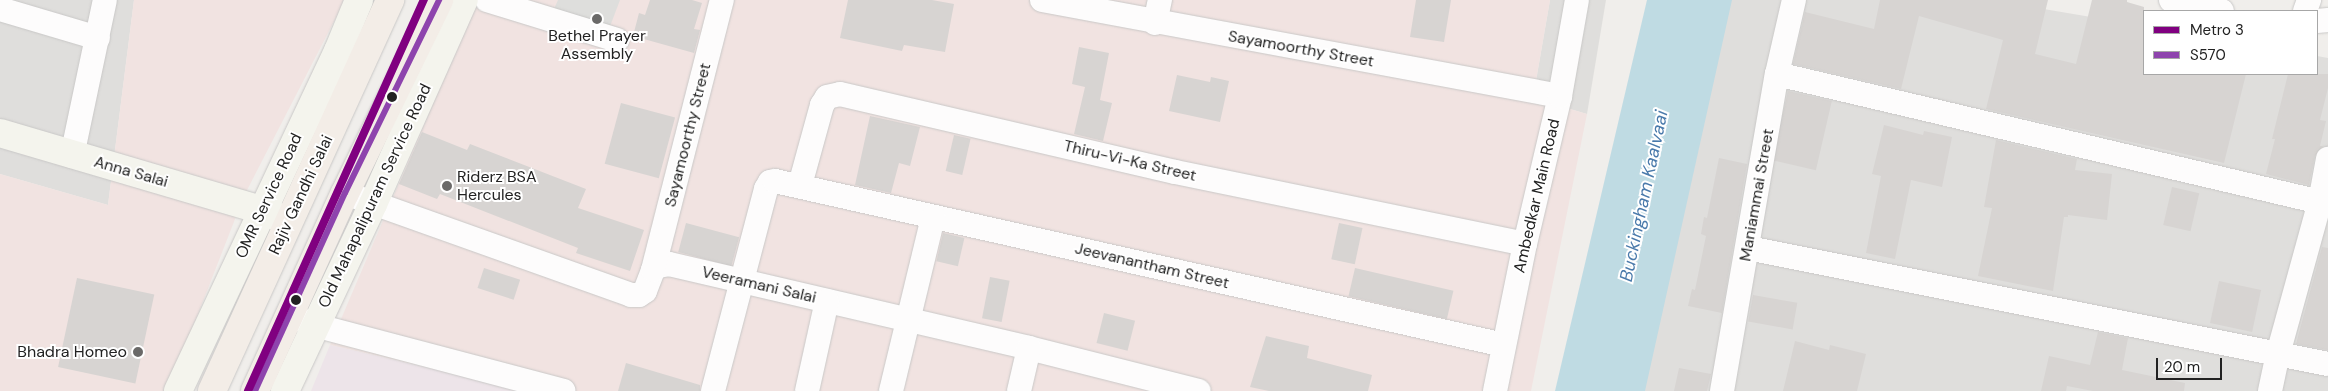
<!DOCTYPE html>
<style>
body{margin:0}
#map{position:relative;width:2328px;height:391px;overflow:hidden;background:#f0eeeb;font-family:"DM Sans",sans-serif}
div>[style]{position:absolute}
.residential>*{inset:0;background:#dfdedc}
.commercial>*{inset:0;background:#f1e3e1}
.industrial>*{inset:0;background:#ede4e9}
.religious>*{inset:0;background:#dededc}
.water>*{inset:0;background:#bfdbe3}
.building>*{inset:0;background:#d7d4d2;transform-origin:0 0}
.roads{filter:drop-shadow(0 0 1px #c9c8c7) drop-shadow(0 0 1px #c9c8c7)}
.street>*{height:24px;margin:-12px;padding:0 12px;transform-origin:12px;border-radius:12px;background:#fdfcfc}
.secondary>*{height:28px;margin:-14px;padding:0 14px;transform-origin:14px;border-radius:14px;background:#f4f4ed}
.primary>*{height:28px;margin:-14px;padding:0 14px;transform-origin:14px;border-radius:14px;background:#f3ede7}
.bus-1>*{height:6px;margin:-3px;padding:0 3px;transform-origin:3px;border-radius:3px;background:#8e44ad}
.metro-1>*{height:8px;margin:-4px;padding:0 4px;transform-origin:4px;border-radius:4px;background:#800080}
.dots>*{width:14px;height:14px;translate:-50% -50%;box-sizing:border-box;border:2px solid #fff;border-radius:50%}
span{translate:-50% -50%;white-space:nowrap;text-align:center;line-height:1.15;-webkit-text-stroke:4px #fff;paint-order:stroke}
.poi-label{font-size:16px;color:#222}
.left{translate:0 -50%;text-align:left}
.right{translate:-100% -50%;text-align:right}
.street-label{font-size:16px;color:#222}
.water-label{font-size:18px;color:#4a7aab;font-style:italic}
.legend{position:absolute;left:2143px;top:10px;width:175px;height:65px;box-sizing:border-box;background:#fff;border:1px solid #a7a7a7;margin:0;padding:6px 9px;list-style:none;font-size:15px;color:#222}
.legend li{display:flex;align-items:center;gap:10px;height:25px}
.legend b{width:25px;border:1px solid #a7a7a7}
.scale{position:absolute;left:2156px;top:358px;width:66px;height:22px;box-sizing:border-box;border:2px solid #222;border-top:0;padding-left:6px;font-size:15px;line-height:18px;white-space:nowrap;color:#222;-webkit-text-stroke:4px #fff;paint-order:stroke}
</style>
<div id="map">
<div class="residential">
<i style="clip-path:polygon(0 0,134px 0,108px 205px,0 174px)"></i>
<i style="clip-path:polygon(1550px 0,1606px 0,1587px 114px,1533px 98px)"></i>
<i style="clip-path:polygon(1689px 0,1991px 0,2144px 26px,2144px 74px,2317px 74px,2317px 56px,2328px 58px,2328px 391px,1628px 391px)"></i>
</div>
<div class="commercial">
<i style="clip-path:polygon(134px 0,345px 0,244px 196px,168px 391px,0 391px,0 174px,108px 205px)"></i>
<i style="clip-path:polygon(477px 0,1550px 0,1533px 98px,1587px 114px,1531px 391px,529px 391px,330px 345px)"></i>
</div>
<div class="industrial">
<i style="clip-path:polygon(330px 345px,529px 391px,311px 391px)"></i>
</div>
<div class="religious">
<i style="clip-path:polygon(558px 0,620px 0,609px 29px,554px 9px)"></i>
</div>
<div class="water">
<i style="clip-path:polygon(1647px 0,1732px 0,1645px 391px,1555px 391px)"></i>
</div>
<div class="building">
<i style="clip-path:polygon(650px 0,692px 0,702px 3px,694px 29px,700px 30px,694px 53px,633px 36px,639px 13px,645px 15px)"></i>
<i style="clip-path:polygon(848px 0,932px 0,954px 4px,945px 52px,904px 45px,902px 51px,840px 38px)"></i>
<i style="clip-path:polygon(1416px 0,1451px 0,1444px 42px,1410px 37px)"></i>
<i style="clip-path:polygon(1880px 0,2048px 0,2035px 54px,2076px 64px,2092px 0,2127px 0,2127px 2px,2144px 7px,2144px 74px,2246px 74px,2224px 163px,1986px 109px,2003px 40px,1919px 16px,1901px 89px,1793px 64px,1805px 12px,1874px 29px)"></i>
<i style="clip-path:polygon(1079px 47px,1109px 53px,1100px 100px,1112px 103px,1103px 141px,1074px 134px,1085px 87px,1072px 84px)"></i>
<i style="clip-path:polygon(2288px 74px,2328px 74px,2328px 88px,2320px 120px,2326px 121px,2320px 146px,2323px 146px,2315px 156px,2309px 185px,2266px 174px,2275px 139px,2272px 139px)"></i>
<i style="clip-path:polygon(1177px 75px,1210px 82px,1211px 77px,1229px 81px,1220px 122px,1169px 111px)"></i>
<i style="left:1788px;top:91px;width:45px;height:71px;rotate:13deg"></i>
<i style="left:621px;top:103px;width:56px;height:63px;rotate:15deg"></i>
<i style="clip-path:polygon(870px 116px,920px 127px,910px 166px,899px 163px,891px 193px,855px 185px)"></i>
<i style="clip-path:polygon(1884px 125px,1923px 135px,1924px 131px,1952px 137px,1942px 187px,1911px 180px,1895px 259px,1866px 253px,1881px 176px,1872px 174px)"></i>
<i style="clip-path:polygon(422px 132px,467px 150px,470px 144px,586px 189px,578px 208px,644px 230px,630px 271px,576px 253px,578px 248px,440px 194px,437px 199px,399px 184px)"></i>
<i style="left:954px;top:135px;width:17px;height:37px;rotate:13deg"></i>
<i style="clip-path:polygon(1996px 140px,2077px 159px,2075px 170px,2112px 174px,2107px 220px,2068px 215px,2068px 217px,2064px 217px,2053px 291px,1978px 276px,1992px 208px,1984px 207px)"></i>
<i style="clip-path:polygon(1719px 158px,1747px 164px,1722px 313px,1688px 306px,1692px 289px,1695px 290px,1706px 236px,1701px 234px,1704px 217px,1707px 218px)"></i>
<i style="left:2172px;top:187px;width:28px;height:39px;rotate:13deg"></i>
<i style="left:686px;top:223px;width:55px;height:30px;rotate:15deg"></i>
<i style="left:1339px;top:223px;width:24px;height:37px;rotate:12deg"></i>
<i style="left:943px;top:233px;width:22px;height:29px;rotate:13deg"></i>
<i style="clip-path:polygon(2322px 247px,2328px 248px,2328px 350px,2296px 344px)"></i>
<i style="left:484px;top:268px;width:38px;height:21px;rotate:18deg"></i>
<i style="left:1355px;top:268px;width:101px;height:29px;rotate:13deg"></i>
<i style="left:990px;top:277px;width:20px;height:42px;rotate:11deg"></i>
<i style="left:77px;top:278px;width:79px;height:91px;rotate:12deg"></i>
<i style="left:2219px;top:281px;width:43px;height:43px;rotate:12deg"></i>
<i style="left:1753px;top:295px;width:45px;height:27px;rotate:10deg"></i>
<i style="left:1104px;top:313px;width:32px;height:31px;rotate:14deg"></i>
<i style="clip-path:polygon(2098px 332px,2128px 338px,2122px 370px,2185px 383px,2184px 391px,2093px 391px,2067px 386px,2066px 391px,2041px 391px,2049px 356px,2090px 365px)"></i>
<i style="clip-path:polygon(1266px 336px,1309px 346px,1307px 358px,1372px 375px,1368px 391px,1269px 391px,1250px 387px)"></i>
<i style="clip-path:polygon(1795px 341px,1829px 350px,1830px 345px,1866px 354px,1857px 391px,1783px 391px)"></i>
<i style="clip-path:polygon(626px 363px,700px 385px,700px 391px,618px 391px)"></i>
<i style="clip-path:polygon(1679px 368px,1711px 374px,1707px 391px,1674px 391px)"></i>
</div>
<div class="roads">
<div class="street">
<i style="left:487px;top:0;width:136px;rotate:17.1deg"></i>
<i style="left:1042px;top:0;width:527px;rotate:10.5deg"></i>
<i style="left:2171px;top:0;width:52px;rotate:12.2deg"></i>
<i style="left:0;top:9px;width:102px;rotate:16.5deg"></i>
<i style="left:2305px;top:11px;width:12px;rotate:-70deg"></i>
<i style="left:2317px;top:21px;width:11px;rotate:-5deg"></i>
<i style="left:1155px;top:23px;width:24px;rotate:-78deg"></i>
<i style="left:1777px;top:74px;width:558px;rotate:13.26deg"></i>
<i style="left:72px;top:156px;width:159px;rotate:-78.1deg"></i>
<i style="left:800px;top:185px;width:83px;rotate:-74.6deg"></i>
<i style="left:822px;top:105px;width:9px;rotate:-58deg"></i>
<i style="left:827px;top:97px;width:13px;rotate:-13deg"></i>
<i style="left:840px;top:94px;width:344px;rotate:13.1deg"></i>
<i style="left:1175px;top:172px;width:357px;rotate:11.6deg"></i>
<i style="left:345px;top:193px;width:304px;rotate:19.6deg"></i>
<i style="left:631px;top:295px;width:8px"></i>
<i style="left:639px;top:295px;width:7px;rotate:-34deg"></i>
<i style="left:645px;top:291px;width:22px;rotate:-69deg"></i>
<i style="left:653px;top:270px;width:6px;rotate:-39deg"></i>
<i style="left:658px;top:266px;width:11px;rotate:-10deg"></i>
<i style="left:669px;top:264px;width:370px;rotate:13.1deg"></i>
<i style="left:1029px;top:348px;width:175px;rotate:14.2deg"></i>
<i style="left:1748px;top:248px;width:591px;rotate:11.31deg"></i>
<i style="left:653px;top:270px;width:279px;rotate:-75.7deg"></i>
<i style="left:299px;top:319px;width:16px;rotate:22deg"></i>
<i style="left:314px;top:325px;width:258px;rotate:14.8deg"></i>
<i style="left:713px;top:391px;width:209px;rotate:-75.3deg"></i>
<i style="left:766px;top:189px;width:8px;rotate:-60deg"></i>
<i style="left:770px;top:182px;width:5px;rotate:-11deg"></i>
<i style="left:775px;top:181px;width:747px;rotate:12.68deg"></i>
<i style="left:807px;top:391px;width:92px;rotate:-77.5deg"></i>
<i style="left:891px;top:391px;width:179px;rotate:-76.4deg"></i>
<i style="left:1019px;top:391px;width:44px;rotate:-76.9deg"></i>
<i style="left:1495px;top:391px;width:150px;rotate:-78.5deg"></i>
<i style="left:1525px;top:244px;width:152px;rotate:-76.7deg"></i>
<i style="left:1560px;top:96px;width:97px;rotate:-80deg"></i>
<i style="left:1722px;top:391px;width:322px;rotate:-80.2deg"></i>
<i style="left:1777px;top:74px;width:76px;rotate:-77.1deg"></i>
<i style="left:2270px;top:391px;width:38px;rotate:-78deg"></i>
<i style="left:2278px;top:354px;width:158px;rotate:-74.6deg"></i>
<i style="left:2320px;top:202px;width:44px;rotate:-79.5deg"></i>
</div>
<div class="secondary">
<i style="left:0;top:133px;width:273px;rotate:16.4deg"></i>
<i style="left:262px;top:210px;width:17px;rotate:24deg"></i>
<i style="left:178px;top:391px;width:376px;rotate:-64.8deg"></i>
<i style="left:338px;top:51px;width:55px;rotate:-67.6deg"></i>
<i style="left:285px;top:391px;width:207px;rotate:-64.8deg"></i>
<i style="left:373px;top:204px;width:223px;rotate:-66deg"></i>
</div>
<div class="primary">
<i style="left:212px;top:391px;width:430px;rotate:-65.5deg"></i>
<i style="left:255px;top:391px;width:217px;rotate:-65.6deg"></i>
<i style="left:345px;top:193px;width:215px;rotate:-64deg"></i>
</div>
</div>
<div class="bus-1">
<i style="left:255px;top:391px;width:217px;rotate:-65.6deg"></i>
<i style="left:345px;top:193px;width:215px;rotate:-64deg"></i>
</div>
<div class="metro-1">
<i style="left:248px;top:391px;width:429px;rotate:-65.8deg"></i>
</div>
<div class="dots">
<i style="left:597px;top:19px;background:#6a6968"></i>
<i style="left:392px;top:97px;background:#222"></i>
<i style="left:447px;top:186px;background:#6a6968"></i>
<i style="left:296px;top:300px;background:#222"></i>
<i style="left:138px;top:352px;background:#6a6968"></i>
</div>
<div class="poi-label">
<span style="left:597px;top:45px">Bethel Prayer<br>Assembly</span>
<span class="left" style="left:457px;top:186px">Riderz BSA<br>Hercules</span>
<span class="right" style="left:127px;top:352px">Bhadra Homeo</span>
</div>
<div class="street-label">
<span style="left:1301px;top:49px;rotate:10deg">Sayamoorthy Street</span>
<span style="left:688px;top:135px;rotate:-76deg">Sayamoorthy Street</span>
<span style="left:1130px;top:161px;rotate:13deg">Thiru-Vi-Ka Street</span>
<span style="left:131px;top:172px;rotate:16deg">Anna Salai</span>
<span style="left:301px;top:195px;rotate:-65deg">Rajiv Gandhi Salai</span>
<span style="left:1757px;top:195px;rotate:-80deg">Maniammai Street</span>
<span style="left:269px;top:196px;rotate:-65deg">OMR Service Road</span>
<span style="left:375px;top:196px;rotate:-65deg">Old Mahapalipuram Service Road</span>
<span style="left:1537px;top:196px;rotate:-77deg">Ambedkar Main Road</span>
<span style="left:1152px;top:266px;rotate:13deg">Jeevanantham Street</span>
<span style="left:759px;top:285px;rotate:13deg">Veeramani Salai</span>
</div>
<div class="water-label">
<span style="left:1644px;top:196px;rotate:-78deg">Buckingham Kaalvaai</span>
</div>
<ul class="legend">
<li><b style="height:6px;background:#800080"></b>Metro 3</li>
<li><b style="height:6px;background:#8e44ad"></b>S570</li>
</ul>
<div class="scale">20 m</div>
</div>
